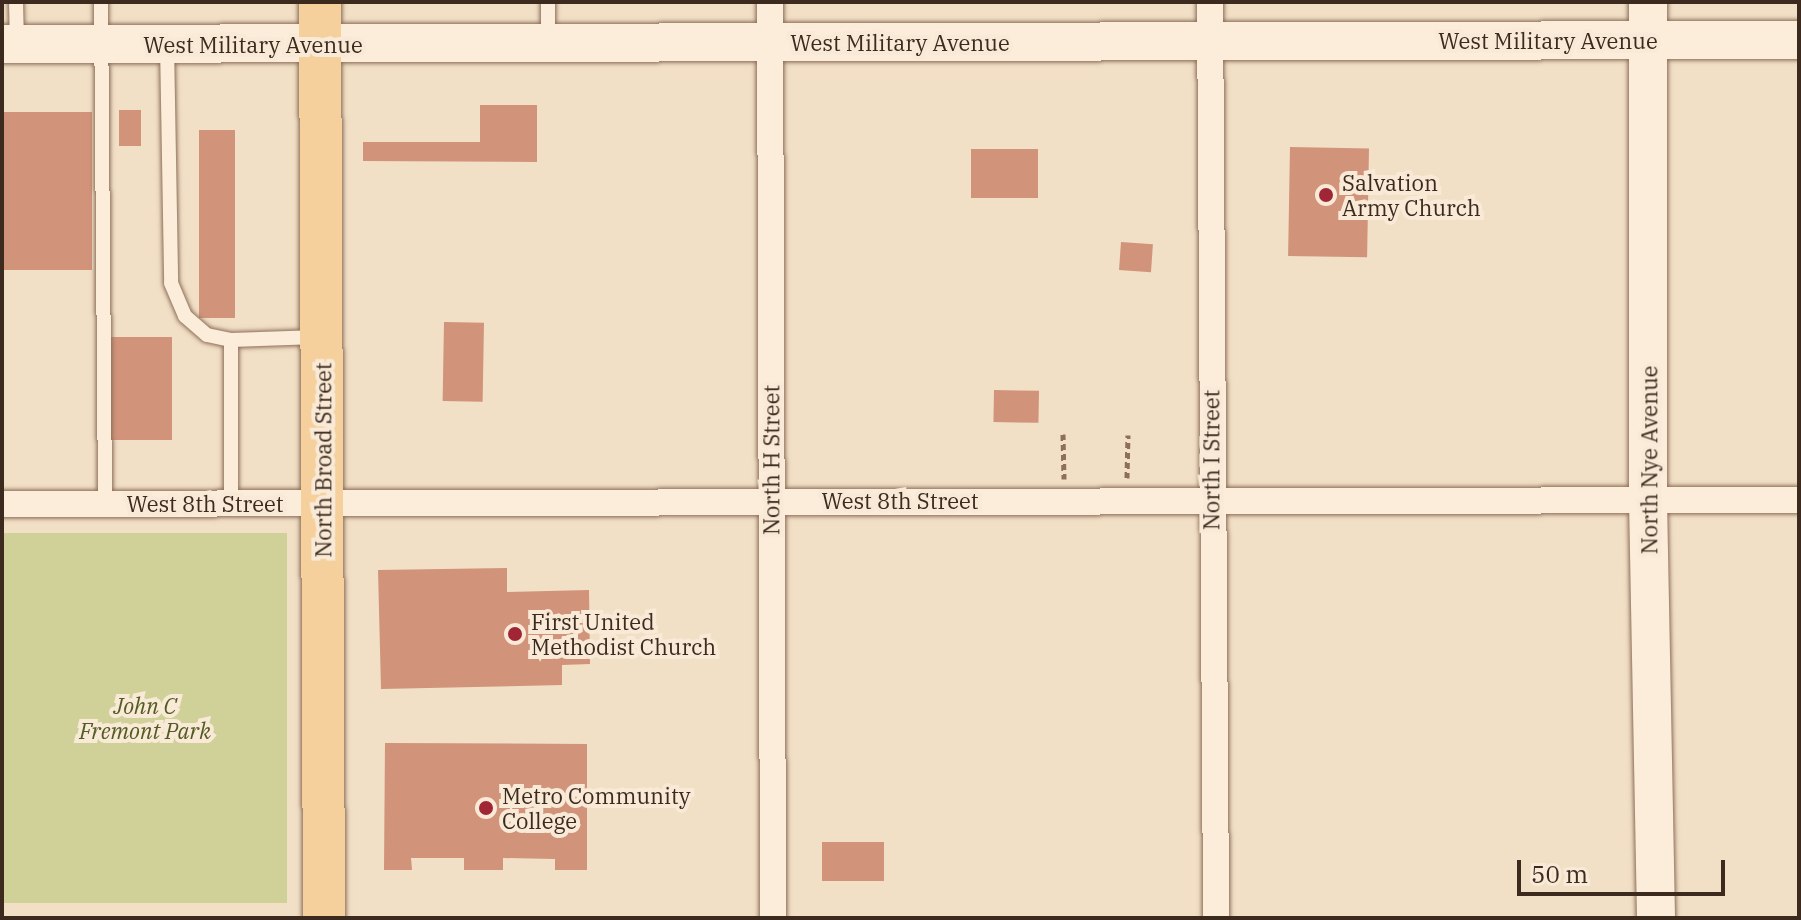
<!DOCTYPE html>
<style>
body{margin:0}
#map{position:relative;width:1801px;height:920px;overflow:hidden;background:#f1dfc6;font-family:"IBM Plex Serif",serif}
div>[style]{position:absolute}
.green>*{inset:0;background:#d0d099;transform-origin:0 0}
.building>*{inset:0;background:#d1937a;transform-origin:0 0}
.path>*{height:5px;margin-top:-2.5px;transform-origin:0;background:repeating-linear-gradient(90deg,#8e6f5a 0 6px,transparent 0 10px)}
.roads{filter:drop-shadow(0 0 2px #8e6f5a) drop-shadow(0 0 2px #8e6f5a)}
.lane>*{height:14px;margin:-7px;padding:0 7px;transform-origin:7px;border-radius:7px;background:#fbedda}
.street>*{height:26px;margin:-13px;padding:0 13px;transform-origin:13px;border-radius:13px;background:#fbedda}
.secondary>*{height:38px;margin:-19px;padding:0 19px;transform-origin:19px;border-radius:19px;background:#fbedda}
.primary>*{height:42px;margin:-21px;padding:0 21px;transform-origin:21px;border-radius:21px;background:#f5cf9c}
.dots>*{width:22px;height:22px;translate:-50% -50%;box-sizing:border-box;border:4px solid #f8ead6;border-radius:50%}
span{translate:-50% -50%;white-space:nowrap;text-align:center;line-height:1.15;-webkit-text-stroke:8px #f8ead6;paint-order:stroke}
.street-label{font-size:22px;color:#3d2a1f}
.poi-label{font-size:22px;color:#3d2a1f}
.left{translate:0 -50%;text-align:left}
.park-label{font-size:22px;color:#535b24;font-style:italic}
.frame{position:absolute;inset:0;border:4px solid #3d2a1f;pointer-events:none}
.scale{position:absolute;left:1517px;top:860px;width:208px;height:36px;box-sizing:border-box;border:4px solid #3d2a1f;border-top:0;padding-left:10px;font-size:24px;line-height:28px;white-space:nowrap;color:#3d2a1f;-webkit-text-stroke:6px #f8ead6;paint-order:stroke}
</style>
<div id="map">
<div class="green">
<i style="left:2px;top:533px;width:285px;height:370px"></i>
</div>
<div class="building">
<i style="clip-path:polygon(480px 105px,537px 105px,537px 162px,363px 161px,363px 142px,480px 142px)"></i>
<i style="left:119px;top:110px;width:22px;height:36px"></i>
<i style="left:92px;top:112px;width:158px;height:90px;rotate:90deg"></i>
<i style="left:199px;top:130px;width:36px;height:188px"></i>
<i style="left:1290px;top:147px;width:79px;height:109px;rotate:1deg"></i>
<i style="left:971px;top:149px;width:67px;height:49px"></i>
<i style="left:1121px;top:242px;width:32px;height:28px;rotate:4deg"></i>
<i style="left:444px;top:322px;width:40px;height:79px;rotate:1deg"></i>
<i style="left:172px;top:337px;width:103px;height:63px;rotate:90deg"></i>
<i style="left:994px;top:390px;width:45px;height:32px;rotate:1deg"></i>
<i style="clip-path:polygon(507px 568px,507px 592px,589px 590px,590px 664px,562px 665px,562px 685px,381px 689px,378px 570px)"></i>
<i style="clip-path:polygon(385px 743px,587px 744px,587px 870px,555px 870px,555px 859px,503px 858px,503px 870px,464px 870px,464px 858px,411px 858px,412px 870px,384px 870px)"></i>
<i style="left:884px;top:842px;width:39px;height:62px;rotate:90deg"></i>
</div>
<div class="path">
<i style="left:1063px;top:434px;width:45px;rotate:88.7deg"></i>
<i style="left:1127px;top:478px;width:43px;rotate:-88.7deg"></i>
</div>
<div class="roads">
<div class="lane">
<i style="left:16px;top:2px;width:40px;rotate:88.6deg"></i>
<i style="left:101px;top:2px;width:502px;rotate:89.54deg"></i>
<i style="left:548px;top:2px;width:40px;rotate:90deg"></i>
<i style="left:167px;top:44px;width:239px;rotate:89deg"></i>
<i style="left:171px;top:283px;width:36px;rotate:67deg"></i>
<i style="left:185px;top:316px;width:29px;rotate:41deg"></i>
<i style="left:207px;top:335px;width:25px;rotate:12deg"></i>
<i style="left:231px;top:340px;width:87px;rotate:-2deg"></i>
<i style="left:231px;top:503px;width:163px;rotate:-90deg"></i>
</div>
<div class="street">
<i style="left:770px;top:2px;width:916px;rotate:89.81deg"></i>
<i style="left:1210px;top:2px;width:916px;rotate:89.62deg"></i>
<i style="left:2px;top:504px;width:1797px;rotate:-0.13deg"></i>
</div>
<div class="secondary">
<i style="left:1648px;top:2px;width:498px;rotate:90deg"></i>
<i style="left:1648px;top:500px;width:418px;rotate:88.9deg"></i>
<i style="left:2px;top:44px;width:1797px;rotate:-0.13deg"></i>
</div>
<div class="primary">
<i style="left:320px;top:2px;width:916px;rotate:89.75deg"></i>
</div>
</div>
<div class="dots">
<i style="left:1326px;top:195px;background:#a02636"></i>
<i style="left:515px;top:634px;background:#a02636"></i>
<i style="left:486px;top:808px;background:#a02636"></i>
</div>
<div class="street-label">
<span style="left:1548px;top:41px">West Military Avenue</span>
<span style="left:900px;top:43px">West Military Avenue</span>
<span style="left:253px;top:45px">West Military Avenue</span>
<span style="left:323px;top:460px;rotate:-90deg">North Broad Street</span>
<span style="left:771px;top:460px;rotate:-90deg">North H Street</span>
<span style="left:1211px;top:460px;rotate:-90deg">North I Street</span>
<span style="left:1649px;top:460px;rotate:-90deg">North Nye Avenue</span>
<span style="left:900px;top:501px">West 8th Street</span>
<span style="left:205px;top:504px">West 8th Street</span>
</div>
<div class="poi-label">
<span class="left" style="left:1342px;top:195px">Salvation<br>Army Church</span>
<span class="left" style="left:531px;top:634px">First United<br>Methodist Church</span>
<span class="left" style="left:502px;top:808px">Metro Community<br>College</span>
</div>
<div class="park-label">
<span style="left:145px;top:718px">John C<br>Fremont Park</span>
</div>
<div class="frame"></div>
<div class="scale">50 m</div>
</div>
